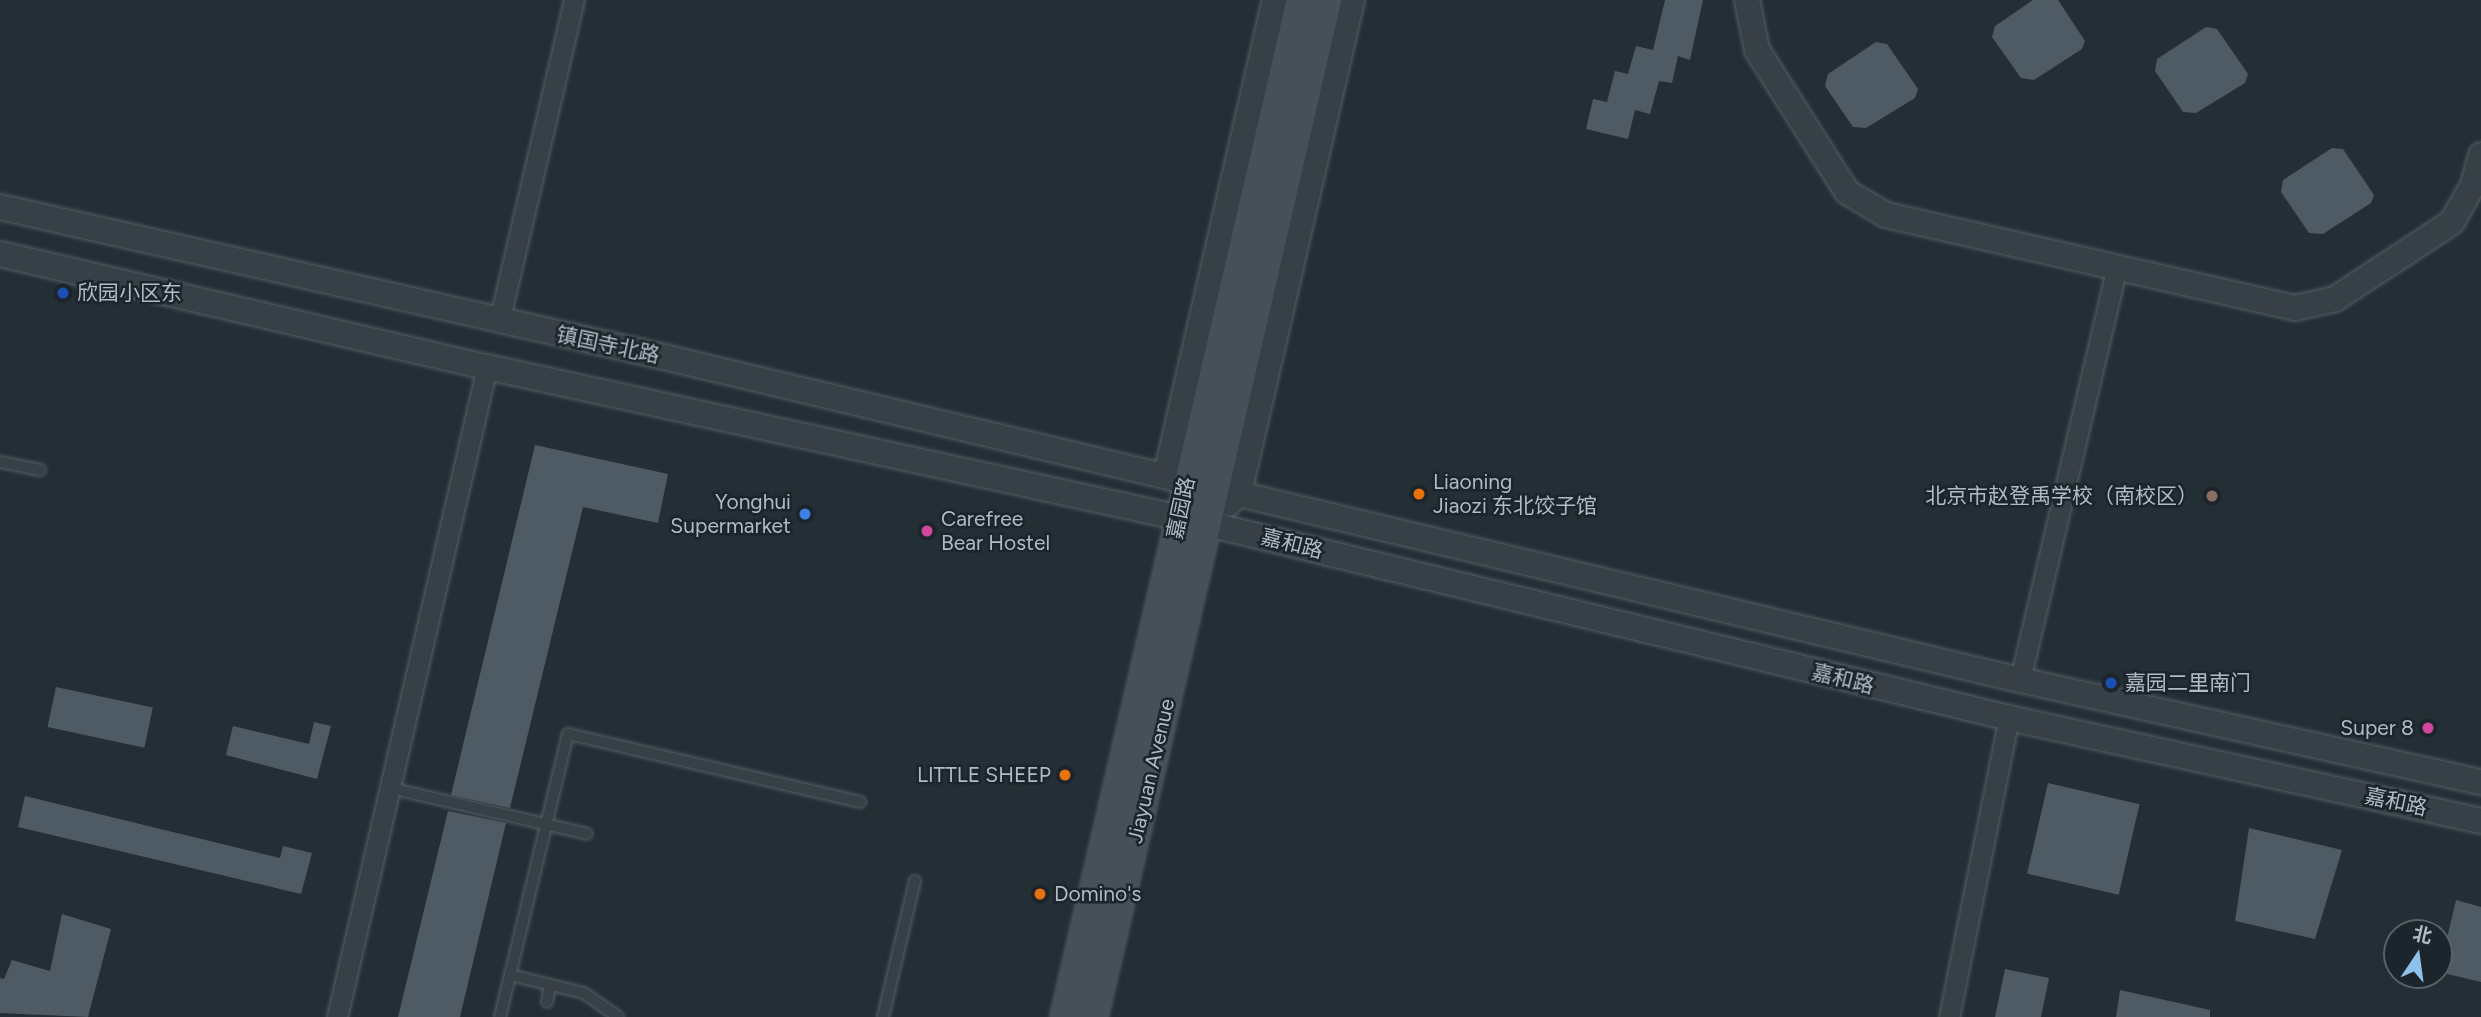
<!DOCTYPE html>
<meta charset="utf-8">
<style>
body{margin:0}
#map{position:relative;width:2481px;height:1017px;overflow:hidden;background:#232e35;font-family:Figtree,"Noto Sans SC",sans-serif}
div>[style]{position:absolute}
.building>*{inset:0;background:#4f5b64;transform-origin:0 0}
.roads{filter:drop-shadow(0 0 2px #545e64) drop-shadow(0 0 2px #545e64)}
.service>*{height:10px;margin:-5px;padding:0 5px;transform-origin:5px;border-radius:5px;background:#374046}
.minor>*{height:19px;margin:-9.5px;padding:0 9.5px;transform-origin:9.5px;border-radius:9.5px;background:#374046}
.tertiary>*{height:24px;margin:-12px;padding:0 12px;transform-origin:12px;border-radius:12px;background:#374046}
.secondary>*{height:28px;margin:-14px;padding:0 14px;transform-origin:14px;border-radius:14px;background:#455059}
.dots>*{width:19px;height:19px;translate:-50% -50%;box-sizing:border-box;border:4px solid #1c252b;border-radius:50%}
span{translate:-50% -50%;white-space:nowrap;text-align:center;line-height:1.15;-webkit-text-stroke:5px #1c252b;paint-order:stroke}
.poi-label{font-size:21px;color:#b1bbc3}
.left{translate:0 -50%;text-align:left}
.right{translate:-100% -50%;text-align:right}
.street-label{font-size:21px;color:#b1bbc3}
.north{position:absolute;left:2383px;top:919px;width:70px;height:70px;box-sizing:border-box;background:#1c252b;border:2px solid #586168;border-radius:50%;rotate:13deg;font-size:19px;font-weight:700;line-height:28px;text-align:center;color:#b1bbc3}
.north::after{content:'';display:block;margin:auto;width:24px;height:32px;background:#8fc2ea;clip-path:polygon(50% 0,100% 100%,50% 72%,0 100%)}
</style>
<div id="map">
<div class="building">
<i style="clip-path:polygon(1665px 0,1703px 0,1690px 60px,1678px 56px,1672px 83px,1659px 81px,1650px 114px,1635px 110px,1628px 139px,1586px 129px,1593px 99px,1607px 102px,1615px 71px,1628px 74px,1636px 46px,1653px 50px)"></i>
<i style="clip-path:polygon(2033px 0,2058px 0,2085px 41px,2082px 49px,2034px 80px,2021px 78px,1992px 37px,1995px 26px)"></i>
<i style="clip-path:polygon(2206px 27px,2217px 29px,2248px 74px,2245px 83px,2196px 113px,2183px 112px,2155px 71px,2157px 59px)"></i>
<i style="clip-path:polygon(1876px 42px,1887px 44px,1918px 89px,1915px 98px,1866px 128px,1853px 127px,1825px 86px,1828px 74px)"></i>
<i style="clip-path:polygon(2332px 148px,2343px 149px,2374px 195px,2371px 203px,2323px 234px,2309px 233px,2281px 192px,2283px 180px)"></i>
<i style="clip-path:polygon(535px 445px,668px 474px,658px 523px,583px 507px,510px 808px,451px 795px)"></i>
<i style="left:56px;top:687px;width:99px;height:41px;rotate:12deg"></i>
<i style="clip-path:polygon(314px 722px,331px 726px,317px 779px,226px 755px,233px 726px,309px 744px)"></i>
<i style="left:2048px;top:783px;width:94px;height:93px;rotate:13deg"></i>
<i style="clip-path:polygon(25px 796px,280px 858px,283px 846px,312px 853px,301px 894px,18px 827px)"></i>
<i style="clip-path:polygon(448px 811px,506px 823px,493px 878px,460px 1017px,398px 1017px)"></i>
<i style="clip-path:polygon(2249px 828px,2342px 850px,2315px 939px,2235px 921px)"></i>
<i style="clip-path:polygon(2456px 900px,2481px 907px,2481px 982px,2439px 972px)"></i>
<i style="clip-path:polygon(62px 914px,111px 929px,88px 1017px,0 1013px,0 978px,4px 979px,12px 960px,50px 971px)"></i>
<i style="clip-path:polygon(2005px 969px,2049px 978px,2041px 1017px,1995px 1017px)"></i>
<i style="clip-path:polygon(2120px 990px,2210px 1010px,2210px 1017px,2116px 1017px)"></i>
</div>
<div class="roads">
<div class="service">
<i style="left:0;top:462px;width:41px;rotate:11.3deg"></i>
<i style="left:390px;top:788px;width:202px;rotate:13.1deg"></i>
<i style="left:510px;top:975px;width:76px;rotate:13.7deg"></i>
<i style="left:584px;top:993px;width:42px;rotate:35.2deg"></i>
<i style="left:547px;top:1002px;width:17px;rotate:-80deg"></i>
<i style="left:500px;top:1017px;width:291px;rotate:-76.5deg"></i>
<i style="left:568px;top:734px;width:300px;rotate:13.1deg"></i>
<i style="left:883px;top:1017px;width:140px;rotate:-76.8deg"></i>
</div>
<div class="minor">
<i style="left:499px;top:322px;width:331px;rotate:-76.9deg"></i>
<i style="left:2020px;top:680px;width:423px;rotate:-76.8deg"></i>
<i style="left:337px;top:1017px;width:667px;rotate:-77.01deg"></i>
<i style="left:1949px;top:1017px;width:305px;rotate:-78.7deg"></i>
</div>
<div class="tertiary">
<i style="left:1747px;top:0;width:51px;rotate:78.7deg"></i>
<i style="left:1757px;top:50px;width:168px;rotate:57.6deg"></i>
<i style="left:1847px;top:192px;width:45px;rotate:30.5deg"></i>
<i style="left:1886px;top:215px;width:419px;rotate:12.8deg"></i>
<i style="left:2295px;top:308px;width:41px;rotate:-12.7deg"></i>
<i style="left:2335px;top:299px;width:140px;rotate:-33.3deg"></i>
<i style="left:2452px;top:222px;width:43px;rotate:-60.4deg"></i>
<i style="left:2473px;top:185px;width:31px;rotate:-75deg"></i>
<i style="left:0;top:207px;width:681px;rotate:12.73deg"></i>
<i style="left:664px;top:357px;width:1394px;rotate:13.4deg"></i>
<i style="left:2020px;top:680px;width:472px;rotate:12.5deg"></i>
<i style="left:0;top:254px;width:500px;rotate:13.1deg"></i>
<i style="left:487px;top:367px;width:738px;rotate:12.28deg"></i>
<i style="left:1208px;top:524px;width:824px;rotate:13.61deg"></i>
<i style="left:2009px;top:718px;width:483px;rotate:12.3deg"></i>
<i style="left:1166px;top:475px;width:487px;rotate:-77.1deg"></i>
<i style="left:1228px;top:504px;width:16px;rotate:-45deg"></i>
<i style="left:1239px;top:493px;width:506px;rotate:-77.09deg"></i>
</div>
<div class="secondary">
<i style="left:1065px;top:1017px;width:1044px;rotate:-76.94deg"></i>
<i style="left:1093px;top:1017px;width:1044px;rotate:-77.04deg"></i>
</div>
</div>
<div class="dots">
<i style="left:63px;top:293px;background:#1a4fb4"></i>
<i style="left:1419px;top:494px;background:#e8710a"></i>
<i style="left:2212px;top:496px;background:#8d6e63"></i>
<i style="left:805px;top:514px;background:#3f7fe0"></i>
<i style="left:927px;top:531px;background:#d1479c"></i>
<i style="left:2111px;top:683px;background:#1a4fb4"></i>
<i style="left:2428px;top:728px;background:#d1479c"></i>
<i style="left:1065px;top:775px;background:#e8710a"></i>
<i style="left:1040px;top:894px;background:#e8710a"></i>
</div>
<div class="poi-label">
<span class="left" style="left:77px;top:293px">欣园小区东</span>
<span class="left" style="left:1433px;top:494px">Liaoning<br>Jiaozi 东北饺子馆</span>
<span class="right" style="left:2198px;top:496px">北京市赵登禹学校（南校区）</span>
<span class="right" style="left:791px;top:514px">Yonghui<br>Supermarket</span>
<span class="left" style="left:941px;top:531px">Carefree<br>Bear Hostel</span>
<span class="left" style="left:2125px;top:683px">嘉园二里南门</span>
<span class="right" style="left:2414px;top:728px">Super 8</span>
<span class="right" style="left:1051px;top:775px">LITTLE SHEEP</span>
<span class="left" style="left:1054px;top:894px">Domino's</span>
</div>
<div class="street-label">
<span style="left:608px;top:345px;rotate:12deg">镇国寺北路</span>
<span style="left:1181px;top:508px;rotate:-78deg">嘉园路</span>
<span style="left:1292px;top:544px;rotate:14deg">嘉和路</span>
<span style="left:1843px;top:679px;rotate:14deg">嘉和路</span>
<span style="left:1151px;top:771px;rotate:-77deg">Jiayuan Avenue</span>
<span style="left:2396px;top:802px;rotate:12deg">嘉和路</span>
</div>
<div class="north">北</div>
</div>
